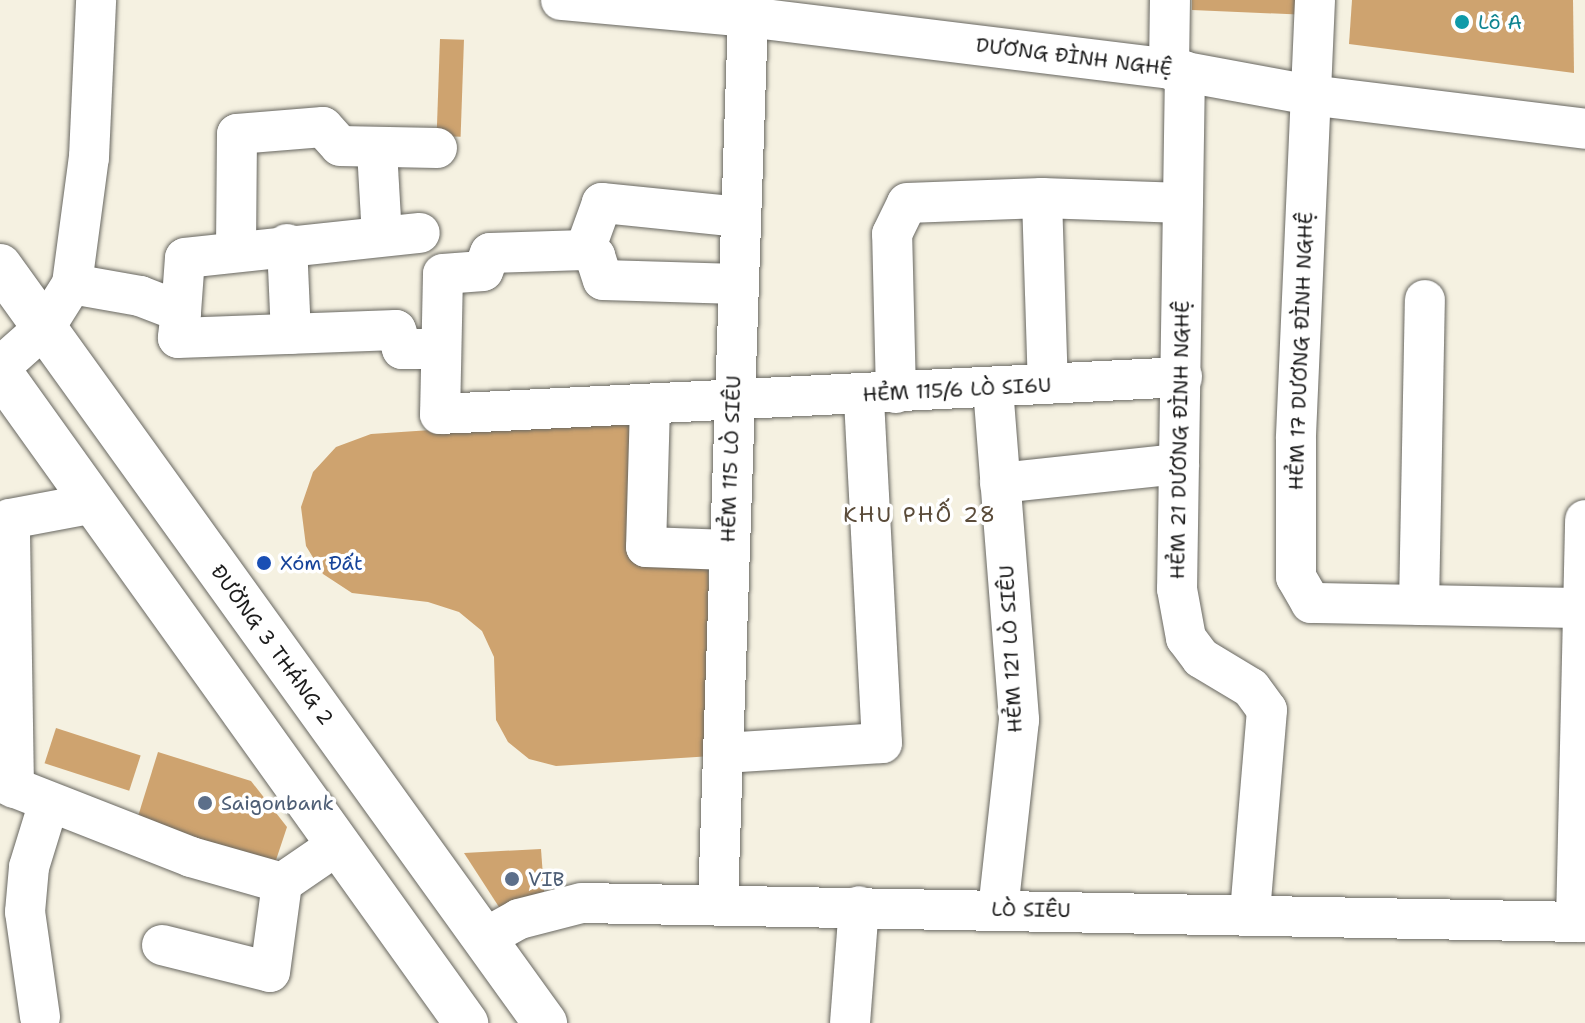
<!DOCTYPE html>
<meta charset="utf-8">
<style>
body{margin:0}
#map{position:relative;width:1585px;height:1023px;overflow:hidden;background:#f5f1e1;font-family:"Shantell Sans",sans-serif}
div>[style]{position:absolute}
.building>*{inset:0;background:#cea36f;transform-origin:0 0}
.roads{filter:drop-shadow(0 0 2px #686761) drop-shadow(0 0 2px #686761)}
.minor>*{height:40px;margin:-20px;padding:0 20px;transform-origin:20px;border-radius:20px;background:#fff}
.major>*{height:44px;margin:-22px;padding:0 22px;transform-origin:22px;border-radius:22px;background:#fff}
.dots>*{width:22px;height:22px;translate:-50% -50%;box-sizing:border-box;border:4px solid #fff;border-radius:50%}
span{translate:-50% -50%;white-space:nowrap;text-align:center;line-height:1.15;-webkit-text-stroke:7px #fff;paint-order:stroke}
.culture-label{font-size:20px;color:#0d838f}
.left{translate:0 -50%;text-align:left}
.street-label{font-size:20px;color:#1c1c1c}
.transit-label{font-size:20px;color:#164399}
.service-label{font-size:20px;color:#4e5e75}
.neighbourhood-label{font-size:22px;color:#5a4b39;letter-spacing:2px}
</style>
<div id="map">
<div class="building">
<i style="clip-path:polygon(1192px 0,1309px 0,1309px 15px,1192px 10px)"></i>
<i style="clip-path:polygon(1352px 0,1573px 0,1574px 73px,1349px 44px)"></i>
<i style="left:440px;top:39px;width:24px;height:97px;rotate:2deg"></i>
<i style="clip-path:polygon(642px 416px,639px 553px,708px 553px,712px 756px,556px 766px,529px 759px,508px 742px,496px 720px,494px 657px,482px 631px,459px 612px,428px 602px,352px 593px,323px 574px,306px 546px,301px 507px,313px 472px,336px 447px,371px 434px)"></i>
<i style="left:56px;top:728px;width:89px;height:37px;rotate:18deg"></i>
<i style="clip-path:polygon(158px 752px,251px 781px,287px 827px,273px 869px,135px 826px)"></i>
<i style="clip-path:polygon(541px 849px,545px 904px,499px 907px,464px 853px)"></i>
</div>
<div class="roads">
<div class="minor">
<i style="left:561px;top:0;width:188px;rotate:5.2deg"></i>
<i style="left:748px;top:17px;width:424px;rotate:7deg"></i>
<i style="left:1169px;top:69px;width:143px;rotate:10.4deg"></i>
<i style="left:1310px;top:95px;width:277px;rotate:7deg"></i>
<i style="left:1315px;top:0;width:439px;rotate:92.5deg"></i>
<i style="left:1296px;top:439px;width:138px;rotate:90deg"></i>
<i style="left:1296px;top:577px;width:30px;rotate:60deg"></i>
<i style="left:1311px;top:603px;width:272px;rotate:1.1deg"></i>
<i style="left:1169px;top:69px;width:69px;rotate:-89.2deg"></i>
<i style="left:1185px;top:71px;width:518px;rotate:90.88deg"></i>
<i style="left:1177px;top:589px;width:50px;rotate:79.6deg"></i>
<i style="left:1186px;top:638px;width:25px;rotate:53deg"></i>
<i style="left:1201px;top:658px;width:58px;rotate:31deg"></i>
<i style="left:1251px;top:688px;width:27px;rotate:54deg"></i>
<i style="left:1267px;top:710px;width:203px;rotate:94.8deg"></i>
<i style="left:377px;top:150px;width:86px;rotate:86.7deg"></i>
<i style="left:1042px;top:198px;width:186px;rotate:88.2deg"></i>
<i style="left:740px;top:217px;width:139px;rotate:-174.2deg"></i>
<i style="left:602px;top:203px;width:50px;rotate:109.9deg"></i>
<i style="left:585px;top:250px;width:95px;rotate:178.2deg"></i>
<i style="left:490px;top:253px;width:19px;rotate:111deg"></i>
<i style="left:483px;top:271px;width:40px;rotate:175.7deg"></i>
<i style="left:443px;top:274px;width:140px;rotate:91.2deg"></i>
<i style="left:440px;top:414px;width:743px;rotate:-2.85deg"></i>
<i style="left:287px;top:244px;width:90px;rotate:87.5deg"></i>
<i style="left:236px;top:249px;width:115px;rotate:-89.5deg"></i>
<i style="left:237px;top:134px;width:86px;rotate:-4.7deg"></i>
<i style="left:323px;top:127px;width:25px;rotate:48deg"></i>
<i style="left:340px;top:146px;width:97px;rotate:1.2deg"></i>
<i style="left:585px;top:250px;width:12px;rotate:31deg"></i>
<i style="left:595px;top:256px;width:25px;rotate:72deg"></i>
<i style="left:603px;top:280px;width:135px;rotate:1.7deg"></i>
<i style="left:72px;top:284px;width:69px;rotate:10deg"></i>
<i style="left:140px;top:296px;width:44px;rotate:21.3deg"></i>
<i style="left:181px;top:312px;width:26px;rotate:97deg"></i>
<i style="left:178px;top:338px;width:218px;rotate:-2.1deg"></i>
<i style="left:396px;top:330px;width:20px;rotate:72deg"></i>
<i style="left:402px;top:349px;width:39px"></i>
<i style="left:181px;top:312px;width:54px;rotate:-85.8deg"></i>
<i style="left:185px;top:258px;width:236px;rotate:-6.1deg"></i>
<i style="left:0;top:367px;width:60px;rotate:-41.6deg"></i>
<i style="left:45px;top:327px;width:51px;rotate:-57.9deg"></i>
<i style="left:72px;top:284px;width:128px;rotate:-82.4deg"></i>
<i style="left:89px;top:157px;width:157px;rotate:-87.4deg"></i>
<i style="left:993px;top:388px;width:333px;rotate:85.5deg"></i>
<i style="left:1019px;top:720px;width:191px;rotate:96.3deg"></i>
<i style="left:896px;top:393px;width:159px;rotate:-91.4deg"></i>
<i style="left:892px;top:234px;width:34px;rotate:-64deg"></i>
<i style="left:907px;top:203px;width:135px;rotate:-2.1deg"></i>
<i style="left:1042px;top:198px;width:141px;rotate:2deg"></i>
<i style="left:650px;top:405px;width:142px;rotate:91.6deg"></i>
<i style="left:646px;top:547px;width:83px;rotate:2.1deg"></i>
<i style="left:1000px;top:483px;width:180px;rotate:-6.1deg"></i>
<i style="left:1419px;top:605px;width:305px;rotate:-88.9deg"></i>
<i style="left:724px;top:753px;width:158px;rotate:-3.6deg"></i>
<i style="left:882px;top:743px;width:348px;rotate:-93deg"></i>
<i style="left:0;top:782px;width:205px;rotate:21.4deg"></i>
<i style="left:191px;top:857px;width:95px;rotate:15.9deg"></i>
<i style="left:282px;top:883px;width:69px;rotate:-34.4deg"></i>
<i style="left:14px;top:788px;width:269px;rotate:-90.9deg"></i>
<i style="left:10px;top:519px;width:86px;rotate:-10.7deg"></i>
<i style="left:718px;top:902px;width:886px;rotate:-88.06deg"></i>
<i style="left:1576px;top:922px;width:402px;rotate:-88.7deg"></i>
<i style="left:485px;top:938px;width:39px;rotate:-29deg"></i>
<i style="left:519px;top:919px;width:65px;rotate:-14.3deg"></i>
<i style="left:582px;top:903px;width:1003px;rotate:1.09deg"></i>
<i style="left:162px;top:945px;width:111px;rotate:14deg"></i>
<i style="left:270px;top:972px;width:90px;rotate:-82.3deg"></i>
<i style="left:40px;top:1017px;width:106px;rotate:-98.1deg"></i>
<i style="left:25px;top:912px;width:45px;rotate:-84.9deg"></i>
<i style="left:29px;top:867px;width:68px;rotate:-72.9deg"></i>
<i style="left:850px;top:1023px;width:117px;rotate:-85.6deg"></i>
</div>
<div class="major">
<i style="left:0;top:266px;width:933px;rotate:54.25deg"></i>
<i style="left:0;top:372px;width:801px;rotate:54.4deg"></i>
</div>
</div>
<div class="dots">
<i style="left:1462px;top:22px;background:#0f9aa8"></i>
<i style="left:264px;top:563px;background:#1a4fb4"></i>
<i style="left:205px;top:803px;background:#5c6f8a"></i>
<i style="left:512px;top:879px;background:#5c6f8a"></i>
</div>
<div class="culture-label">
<span class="left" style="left:1478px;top:22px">Lô A</span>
</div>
<div class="street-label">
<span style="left:1074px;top:57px;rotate:7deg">DƯƠNG ĐÌNH NGHỆ</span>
<span style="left:1301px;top:351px;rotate:-88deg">HẺM 17 DƯƠNG ĐÌNH NGHỆ</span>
<span style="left:957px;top:390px;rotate:-3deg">HẺM 115/6 LÒ SI6U</span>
<span style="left:1180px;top:440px;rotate:-89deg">HẺM 21 DƯƠNG ĐÌNH NGHỆ</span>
<span style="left:731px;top:459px;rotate:-88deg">HẺM 115 LÒ SIÊU</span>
<span style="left:272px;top:645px;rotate:54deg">ĐƯỜNG 3 THÁNG 2</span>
<span style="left:1011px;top:649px;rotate:-93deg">HẺM 121 LÒ SIÊU</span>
<span style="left:1031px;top:910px;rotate:1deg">LÒ SIÊU</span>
</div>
<div class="transit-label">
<span class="left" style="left:280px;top:563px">Xóm Đất</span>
</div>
<div class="service-label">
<span class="left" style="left:221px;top:803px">Saigonbank</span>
<span class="left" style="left:528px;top:879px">VIB</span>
</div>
<div class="neighbourhood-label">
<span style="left:920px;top:515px">KHU PHỐ 28</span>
</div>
</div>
